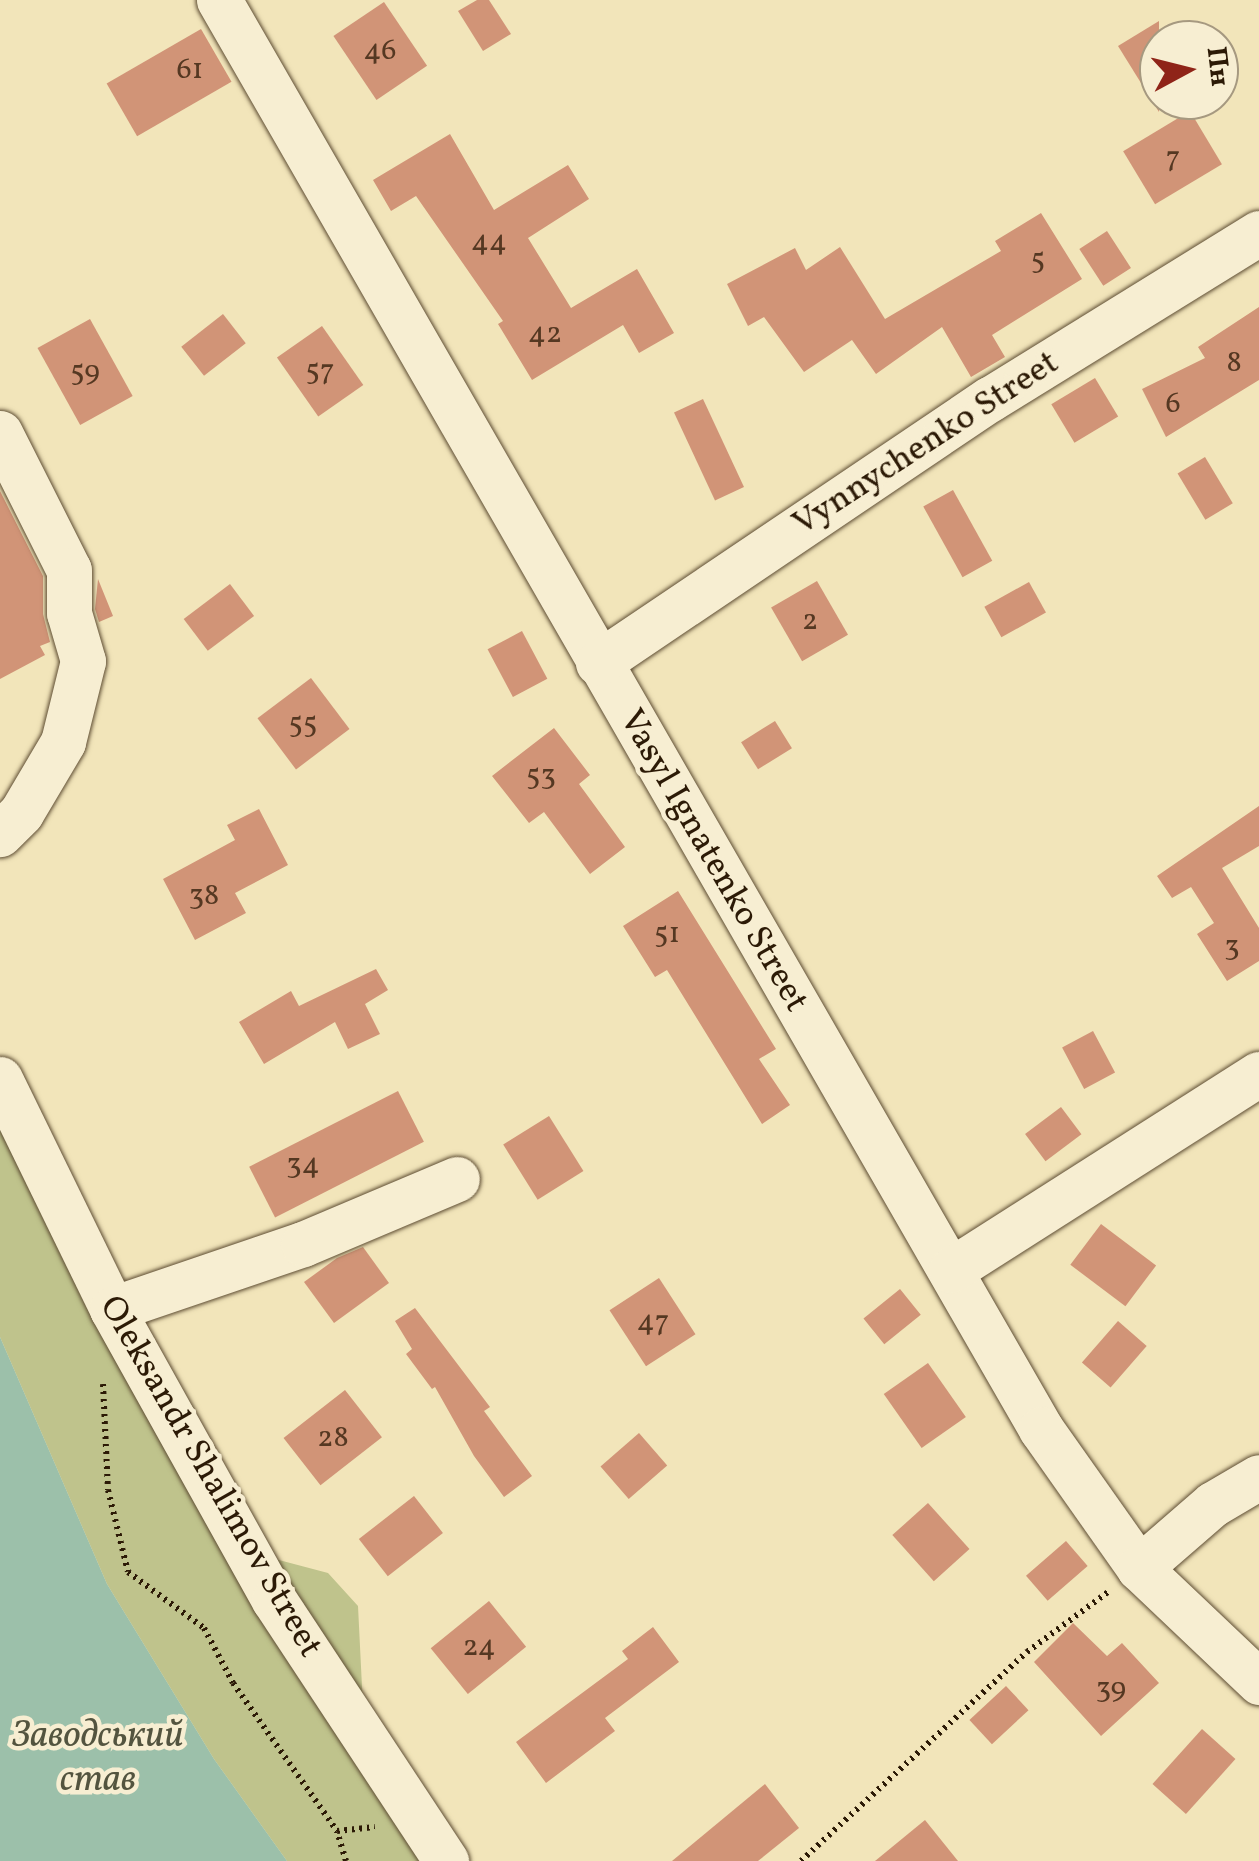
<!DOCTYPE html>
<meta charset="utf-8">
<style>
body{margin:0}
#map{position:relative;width:1259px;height:1861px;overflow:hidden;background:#f2e5ba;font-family:Vollkorn,serif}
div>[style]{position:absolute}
.green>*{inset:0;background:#bfc38c}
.water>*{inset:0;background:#9cc0aa}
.building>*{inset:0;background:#d19477;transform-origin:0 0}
.path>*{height:6px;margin-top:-3px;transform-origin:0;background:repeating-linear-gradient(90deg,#2c1a06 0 2.5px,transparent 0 7.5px)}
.roads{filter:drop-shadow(0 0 2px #5e4d33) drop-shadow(0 0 2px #5e4d33)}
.minor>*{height:45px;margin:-22.5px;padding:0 22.5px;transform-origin:22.5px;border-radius:22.5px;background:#f7eed2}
span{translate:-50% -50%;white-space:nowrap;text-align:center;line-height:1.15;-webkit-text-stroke:9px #f7eed2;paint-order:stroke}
.number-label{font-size:30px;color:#553822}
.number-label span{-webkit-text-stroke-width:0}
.street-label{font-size:35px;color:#2c1a06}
.water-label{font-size:38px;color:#53543f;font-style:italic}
.north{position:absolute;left:1139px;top:20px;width:100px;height:100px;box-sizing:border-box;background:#f7eed2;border:2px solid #a69980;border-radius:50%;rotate:83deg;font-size:28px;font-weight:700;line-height:40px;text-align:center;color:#2c1a06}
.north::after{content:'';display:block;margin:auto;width:35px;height:45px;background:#8f2418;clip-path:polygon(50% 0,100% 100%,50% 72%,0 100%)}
</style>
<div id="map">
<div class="green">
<i style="clip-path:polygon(0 1115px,260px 1555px,328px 1573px,358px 1606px,363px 1707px,428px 1861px,287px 1861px,214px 1759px,107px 1584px,0 1337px)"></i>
</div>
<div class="water">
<i style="clip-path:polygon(0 1337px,107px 1584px,214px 1759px,287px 1861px,0 1861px)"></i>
</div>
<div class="building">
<i style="clip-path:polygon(477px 0,489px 0,511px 34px,483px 51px,458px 11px)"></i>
<i style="left:384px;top:2px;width:77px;height:61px;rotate:56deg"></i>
<i style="clip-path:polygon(1159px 21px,1159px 112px,1118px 46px)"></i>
<i style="left:201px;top:29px;width:61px;height:109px;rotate:60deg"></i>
<i style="left:1190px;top:111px;width:62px;height:78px;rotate:59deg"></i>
<i style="clip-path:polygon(450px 134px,494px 210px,568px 165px,589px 199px,528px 238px,571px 308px,637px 269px,674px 333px,639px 353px,623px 325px,532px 380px,498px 324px,503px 321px,416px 196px,391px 211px,373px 180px)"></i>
<i style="clip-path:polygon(1041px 213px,1082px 279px,992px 335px,1005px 357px,971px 377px,942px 327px,876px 374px,852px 340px,804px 372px,764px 317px,748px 326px,727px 284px,795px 248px,806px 270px,840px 247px,885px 319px,1001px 251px,995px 241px)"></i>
<i style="left:1107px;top:231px;width:44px;height:33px;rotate:57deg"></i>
<i style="clip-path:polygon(1259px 307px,1259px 380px,1166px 437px,1142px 389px,1205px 358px,1198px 347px)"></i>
<i style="left:223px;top:314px;width:37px;height:53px;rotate:52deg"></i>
<i style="left:90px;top:319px;width:88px;height:60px;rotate:61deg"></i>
<i style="left:322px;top:326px;width:72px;height:55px;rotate:55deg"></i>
<i style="left:1095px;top:378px;width:45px;height:51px;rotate:59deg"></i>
<i style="left:703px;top:399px;width:97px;height:32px;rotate:65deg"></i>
<i style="left:1205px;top:457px;width:54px;height:32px;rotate:59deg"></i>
<i style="left:953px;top:490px;width:81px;height:34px;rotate:61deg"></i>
<i style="clip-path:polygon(0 491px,43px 576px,43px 614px,50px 642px,40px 646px,45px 655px,0 679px)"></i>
<i style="clip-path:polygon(98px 579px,113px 616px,99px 622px,95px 609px)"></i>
<i style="left:817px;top:581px;width:62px;height:53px;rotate:60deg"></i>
<i style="left:1029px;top:582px;width:35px;height:51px;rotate:61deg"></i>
<i style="left:230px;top:584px;width:40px;height:58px;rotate:53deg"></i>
<i style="left:522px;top:631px;width:54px;height:39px;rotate:62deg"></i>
<i style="left:311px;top:678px;width:64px;height:67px;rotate:53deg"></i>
<i style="left:775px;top:721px;width:32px;height:40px;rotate:58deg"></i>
<i style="clip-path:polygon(554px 728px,590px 775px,579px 784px,625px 847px,590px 874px,544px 812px,529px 823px,492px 776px)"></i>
<i style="clip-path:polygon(1259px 806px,1259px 846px,1222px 868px,1259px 928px,1259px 961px,1227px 981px,1197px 934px,1214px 923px,1191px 887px,1172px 898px,1157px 876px)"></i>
<i style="clip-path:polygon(259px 809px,288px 865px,235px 893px,246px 913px,195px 940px,163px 879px,235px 840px,227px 825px)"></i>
<i style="clip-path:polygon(678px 891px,776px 1049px,759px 1059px,790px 1105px,762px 1124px,667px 970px,655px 977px,623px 926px)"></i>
<i style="clip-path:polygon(376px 969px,388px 990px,365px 1004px,380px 1034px,348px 1049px,335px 1022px,264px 1064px,239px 1022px,291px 991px,299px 1006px)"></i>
<i style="left:1093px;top:1031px;width:47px;height:35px;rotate:62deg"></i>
<i style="left:398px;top:1091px;width:57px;height:167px;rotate:63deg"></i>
<i style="left:1061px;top:1107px;width:34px;height:45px;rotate:53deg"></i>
<i style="left:549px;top:1116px;width:65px;height:54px;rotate:58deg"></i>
<i style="left:1101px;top:1224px;width:69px;height:51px;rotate:37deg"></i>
<i style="clip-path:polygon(363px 1247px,389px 1283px,334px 1323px,304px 1282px,337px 1258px)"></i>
<i style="left:659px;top:1278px;width:67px;height:59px;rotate:57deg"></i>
<i style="left:900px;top:1289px;width:33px;height:47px;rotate:51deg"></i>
<i style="clip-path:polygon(415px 1308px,490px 1407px,484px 1411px,532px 1476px,504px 1497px,474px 1456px,435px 1387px,432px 1389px,406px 1354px,412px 1349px,395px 1321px)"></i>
<i style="left:1118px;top:1321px;width:38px;height:55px;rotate:41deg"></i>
<i style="left:928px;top:1363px;width:66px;height:54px;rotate:55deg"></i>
<i style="left:345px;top:1390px;width:60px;height:78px;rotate:52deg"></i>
<i style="left:639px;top:1433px;width:43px;height:51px;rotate:49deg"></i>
<i style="left:414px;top:1496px;width:47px;height:70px;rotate:52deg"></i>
<i style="left:928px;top:1503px;width:62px;height:48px;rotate:48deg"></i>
<i style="left:1066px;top:1541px;width:33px;height:53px;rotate:49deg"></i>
<i style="left:489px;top:1601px;width:59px;height:75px;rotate:51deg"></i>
<i style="clip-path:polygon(1073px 1623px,1107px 1656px,1122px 1643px,1159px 1683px,1101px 1736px,1034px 1662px)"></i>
<i style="clip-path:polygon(653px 1627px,679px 1662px,605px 1718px,615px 1731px,546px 1783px,516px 1742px,628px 1659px,622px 1651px)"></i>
<i style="left:1006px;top:1686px;width:33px;height:50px;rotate:47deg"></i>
<i style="left:1202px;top:1729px;width:45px;height:74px;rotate:42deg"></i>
<i style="clip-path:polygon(765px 1784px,799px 1828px,758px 1861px,672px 1861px)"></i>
<i style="clip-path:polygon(925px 1820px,958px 1861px,875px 1861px)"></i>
</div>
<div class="path">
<i style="left:103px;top:1384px;width:106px;rotate:87.3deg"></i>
<i style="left:108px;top:1490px;width:84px;rotate:76.3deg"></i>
<i style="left:128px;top:1572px;width:94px;rotate:36.4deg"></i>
<i style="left:204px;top:1628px;width:62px;rotate:62.2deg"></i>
<i style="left:233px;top:1683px;width:181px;rotate:54.9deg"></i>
<i style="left:346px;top:1861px;width:31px;rotate:-107deg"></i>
<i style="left:337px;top:1831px;width:38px;rotate:-6deg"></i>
<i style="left:801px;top:1861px;width:308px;rotate:-42.8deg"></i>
<i style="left:1027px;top:1652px;width:101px;rotate:-36.5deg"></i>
</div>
<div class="roads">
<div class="minor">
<i style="left:219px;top:0;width:1649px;rotate:60.09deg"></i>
<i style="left:1041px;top:1429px;width:170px;rotate:54.8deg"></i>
<i style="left:1139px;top:1568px;width:166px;rotate:43.5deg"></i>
<i style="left:0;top:433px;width:153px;rotate:63.3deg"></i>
<i style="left:69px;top:570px;width:43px;rotate:90deg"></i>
<i style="left:69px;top:613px;width:50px;rotate:73.7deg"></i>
<i style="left:83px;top:661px;width:83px;rotate:103.9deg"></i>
<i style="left:63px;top:742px;width:82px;rotate:120.6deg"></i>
<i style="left:21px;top:813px;width:30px;rotate:135deg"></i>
<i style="left:598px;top:663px;width:473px;rotate:-34deg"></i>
<i style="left:990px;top:399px;width:316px;rotate:-31.7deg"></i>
<i style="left:0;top:1079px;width:256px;rotate:64deg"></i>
<i style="left:112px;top:1309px;width:333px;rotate:60.9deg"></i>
<i style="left:274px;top:1600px;width:313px;rotate:56.6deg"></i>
<i style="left:951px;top:1270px;width:365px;rotate:-32.5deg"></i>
<i style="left:112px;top:1309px;width:202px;rotate:-18.8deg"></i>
<i style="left:303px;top:1244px;width:167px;rotate:-22.9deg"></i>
<i style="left:1139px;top:1568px;width:98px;rotate:-40.9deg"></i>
<i style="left:1213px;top:1504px;width:53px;rotate:-30.4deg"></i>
</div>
</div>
<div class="number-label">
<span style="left:380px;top:51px">46</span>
<span style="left:190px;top:70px">61</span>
<span style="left:1173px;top:158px">7</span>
<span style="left:489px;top:242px">44</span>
<span style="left:1038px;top:260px">5</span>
<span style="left:545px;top:334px">42</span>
<span style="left:1234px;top:363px">8</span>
<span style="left:320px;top:371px">57</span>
<span style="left:85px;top:372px">59</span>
<span style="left:1173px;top:404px">6</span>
<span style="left:810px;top:621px">2</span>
<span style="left:303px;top:724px">55</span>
<span style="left:541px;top:776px">53</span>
<span style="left:204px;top:896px">38</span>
<span style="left:667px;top:934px">51</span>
<span style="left:1232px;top:947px">3</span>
<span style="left:303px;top:1165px">34</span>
<span style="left:653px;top:1322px">47</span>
<span style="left:333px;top:1438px">28</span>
<span style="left:479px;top:1647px">24</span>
<span style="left:1111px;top:1689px">39</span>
</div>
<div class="street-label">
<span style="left:926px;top:444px;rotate:-33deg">Vynnychenko Street</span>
<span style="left:713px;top:861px;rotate:60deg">Vasyl Ignatenko Street</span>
<span style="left:210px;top:1477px;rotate:60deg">Oleksandr Shalimov Street</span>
</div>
<div class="water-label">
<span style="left:98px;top:1759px">Заводський<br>став</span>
</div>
<div class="north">Пн</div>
</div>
